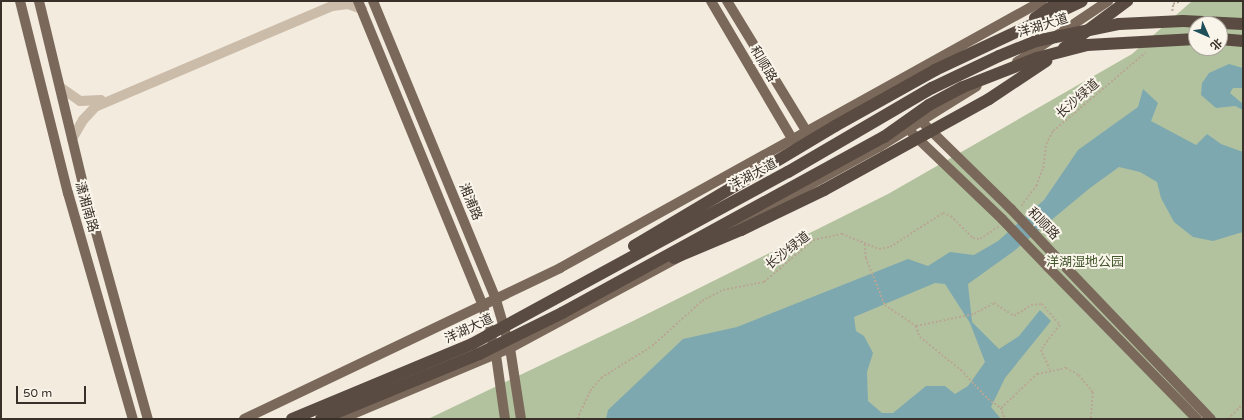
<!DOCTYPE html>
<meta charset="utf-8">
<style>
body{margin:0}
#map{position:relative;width:1244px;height:420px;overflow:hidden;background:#f3ebde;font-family:"Varela Round","Noto Sans SC",sans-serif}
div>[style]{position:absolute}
.green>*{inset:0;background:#b2c29e}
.water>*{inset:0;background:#7da8b0}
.path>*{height:1.5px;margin-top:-0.75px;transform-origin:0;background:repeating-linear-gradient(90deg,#b7a794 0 2px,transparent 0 4px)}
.minor>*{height:10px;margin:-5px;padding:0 5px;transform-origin:5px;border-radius:5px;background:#cbbcaa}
.major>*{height:10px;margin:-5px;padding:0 5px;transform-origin:5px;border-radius:5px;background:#7a695b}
.highway>*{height:12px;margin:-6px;padding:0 6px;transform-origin:6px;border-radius:6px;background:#594b41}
.major-bridge>*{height:10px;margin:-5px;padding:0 5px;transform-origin:5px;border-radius:5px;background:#7a695b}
.highway-bridge>*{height:12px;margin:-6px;padding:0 6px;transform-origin:6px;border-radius:6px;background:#594b41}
span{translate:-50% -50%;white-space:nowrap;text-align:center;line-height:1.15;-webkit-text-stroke:4px #faf5eb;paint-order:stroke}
.street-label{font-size:13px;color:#383029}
.park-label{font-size:13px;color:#43572d}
.frame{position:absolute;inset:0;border:2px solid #383029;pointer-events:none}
.north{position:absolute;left:1188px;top:16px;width:40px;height:40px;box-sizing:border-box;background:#faf5eb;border:1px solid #aca69d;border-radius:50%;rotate:135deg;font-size:11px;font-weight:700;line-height:16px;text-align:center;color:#383029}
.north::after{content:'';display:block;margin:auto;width:14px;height:18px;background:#1f505a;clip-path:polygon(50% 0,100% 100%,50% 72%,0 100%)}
.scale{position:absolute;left:16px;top:386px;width:70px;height:18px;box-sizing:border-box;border:2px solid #383029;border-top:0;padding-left:5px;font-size:12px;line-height:14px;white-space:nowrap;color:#383029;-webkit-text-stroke:3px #faf5eb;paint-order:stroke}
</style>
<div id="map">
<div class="green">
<i style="clip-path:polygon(evenodd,1192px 1px,1243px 1px,1243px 419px,428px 419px,631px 322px,888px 194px,1132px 54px,1192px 1px,1196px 24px,1220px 24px,1220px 48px,1196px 48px,1196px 24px)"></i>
</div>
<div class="water">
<i style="clip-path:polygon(1229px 64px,1243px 68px,1243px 88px,1233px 88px,1230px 93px,1243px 104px,1243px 110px,1235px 106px,1216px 108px,1201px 95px,1202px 83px,1209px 73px)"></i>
<i style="clip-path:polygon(evenodd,1143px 89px,1158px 103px,1151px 121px,1196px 145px,1207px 134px,1221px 144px,1243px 152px,1243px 232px,1213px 241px,1193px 237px,1174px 222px,1161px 198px,1157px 182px,1140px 172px,1119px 167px,1090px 188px,1014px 251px,968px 284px,972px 322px,999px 349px,1019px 336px,1040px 310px,1051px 321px,1005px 378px,991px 407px,1001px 419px,606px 419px,608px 410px,683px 339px,737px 327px,908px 259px,928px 266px,950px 252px,974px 255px,998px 241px,1044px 200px,1078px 150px,1138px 107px,1143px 89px,935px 283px,945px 284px,970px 323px,985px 362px,968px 386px,955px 394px,945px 386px,926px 386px,893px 413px,882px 413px,868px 401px,867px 372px,873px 353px,864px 336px,856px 331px,854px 317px,935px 283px)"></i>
</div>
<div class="path">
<i style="left:1172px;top:11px;width:7px;rotate:-82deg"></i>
<i style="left:1173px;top:4px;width:9px;rotate:-21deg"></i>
<i style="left:1021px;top:206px;width:25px;rotate:-53deg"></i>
<i style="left:1036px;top:186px;width:19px;rotate:-69deg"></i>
<i style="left:1043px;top:168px;width:24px;rotate:-83deg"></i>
<i style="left:1046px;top:144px;width:15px;rotate:-62deg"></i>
<i style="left:1053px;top:131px;width:121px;rotate:-40.3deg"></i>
<i style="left:865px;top:244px;width:14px;rotate:86deg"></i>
<i style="left:866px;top:258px;width:51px;rotate:68deg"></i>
<i style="left:885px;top:305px;width:37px;rotate:34deg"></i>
<i style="left:916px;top:326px;width:12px;rotate:70deg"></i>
<i style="left:920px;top:337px;width:53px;rotate:38.8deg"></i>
<i style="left:961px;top:370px;width:40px;rotate:47deg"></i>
<i style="left:988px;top:399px;width:16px;rotate:35deg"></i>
<i style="left:1001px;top:408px;width:50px;rotate:-43.4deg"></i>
<i style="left:1037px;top:374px;width:30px;rotate:-12deg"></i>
<i style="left:1066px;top:368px;width:15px;rotate:28deg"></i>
<i style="left:1079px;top:375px;width:22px;rotate:51deg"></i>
<i style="left:1093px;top:392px;width:27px;rotate:94deg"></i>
<i style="left:916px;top:326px;width:59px;rotate:-11.7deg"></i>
<i style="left:974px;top:314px;width:23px;rotate:-29deg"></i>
<i style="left:994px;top:303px;width:24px;rotate:33deg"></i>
<i style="left:1014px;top:316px;width:20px;rotate:-33deg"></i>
<i style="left:1031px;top:305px;width:11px;rotate:-5deg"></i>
<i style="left:1042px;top:304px;width:28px;rotate:49deg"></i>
<i style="left:1060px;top:325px;width:31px;rotate:127deg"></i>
<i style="left:1041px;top:350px;width:21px;rotate:65deg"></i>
<i style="left:1001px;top:408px;width:12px;rotate:70deg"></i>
<i style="left:577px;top:419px;width:31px;rotate:-65deg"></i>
<i style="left:590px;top:391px;width:17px;rotate:-50deg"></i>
<i style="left:601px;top:378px;width:60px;rotate:-32.1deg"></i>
<i style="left:652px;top:346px;width:67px;rotate:-42deg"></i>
<i style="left:702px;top:301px;width:24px;rotate:-28deg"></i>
<i style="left:723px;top:290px;width:42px;rotate:-11deg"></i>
<i style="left:764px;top:282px;width:65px;rotate:-40.6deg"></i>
<i style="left:813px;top:240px;width:30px;rotate:-12deg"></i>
<i style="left:842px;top:234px;width:40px;rotate:22deg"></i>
<i style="left:879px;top:249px;width:11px;rotate:-10deg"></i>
<i style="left:890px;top:247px;width:63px;rotate:-32.7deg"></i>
<i style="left:943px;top:213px;width:9px;rotate:21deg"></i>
<i style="left:951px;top:216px;width:31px;rotate:45deg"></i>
<i style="left:973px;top:238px;width:7px;rotate:8deg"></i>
<i style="left:980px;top:239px;width:22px;rotate:-34deg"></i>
<i style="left:1228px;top:419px;width:21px;rotate:-45deg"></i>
</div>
<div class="minor">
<i style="left:60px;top:87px;width:24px;rotate:35deg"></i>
<i style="left:80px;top:101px;width:21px;rotate:-3deg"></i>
<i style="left:72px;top:139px;width:22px;rotate:-60deg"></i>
<i style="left:83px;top:120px;width:18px;rotate:-47deg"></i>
<i style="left:95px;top:107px;width:258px;rotate:-23.1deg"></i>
<i style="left:332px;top:6px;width:16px;rotate:-7deg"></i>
<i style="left:348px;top:4px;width:15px;rotate:20deg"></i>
</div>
<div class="major">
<i style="left:20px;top:1px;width:198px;rotate:76deg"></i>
<i style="left:68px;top:193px;width:235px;rotate:74deg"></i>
<i style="left:39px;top:1px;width:193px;rotate:76.5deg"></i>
<i style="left:84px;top:189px;width:239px;rotate:74.5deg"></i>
<i style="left:358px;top:1px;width:330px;rotate:67.7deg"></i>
<i style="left:483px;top:306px;width:51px;rotate:75.1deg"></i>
<i style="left:496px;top:355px;width:65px;rotate:82deg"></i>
<i style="left:373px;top:1px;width:323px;rotate:67.6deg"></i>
<i style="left:496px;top:300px;width:50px;rotate:73.7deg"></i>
<i style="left:510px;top:348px;width:72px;rotate:81.2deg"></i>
<i style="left:711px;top:1px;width:161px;rotate:59.5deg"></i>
<i style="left:727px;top:1px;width:153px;rotate:58.6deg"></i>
<i style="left:1017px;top:62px;width:110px;rotate:-33.8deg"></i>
<i style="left:920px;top:120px;width:127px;rotate:44.4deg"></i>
<i style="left:912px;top:133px;width:124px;rotate:43.7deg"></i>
<i style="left:726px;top:231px;width:175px;rotate:-28.8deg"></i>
<i style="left:879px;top:147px;width:115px;rotate:-31.9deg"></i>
<i style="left:1056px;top:257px;width:224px;rotate:46.3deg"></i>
<i style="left:1048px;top:267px;width:213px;rotate:45.6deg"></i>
<i style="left:244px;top:419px;width:350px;rotate:-25.5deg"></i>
<i style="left:560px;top:268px;width:551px;rotate:-28.98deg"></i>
<i style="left:341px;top:419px;width:183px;rotate:-22.8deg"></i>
<i style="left:510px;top:348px;width:194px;rotate:-28.3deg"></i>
</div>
<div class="highway">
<i style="left:1035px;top:18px;width:30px;rotate:-34deg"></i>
<i style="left:1220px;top:39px;width:23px;rotate:5deg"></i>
<i style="left:835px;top:126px;width:115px;rotate:-29.2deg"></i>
<i style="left:935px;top:70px;width:162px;rotate:-25.1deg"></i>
</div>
<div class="major-bridge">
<i style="left:1011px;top:209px;width:66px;rotate:46.8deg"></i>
<i style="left:1002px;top:219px;width:66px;rotate:46.2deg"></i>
</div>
<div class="highway-bridge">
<i style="left:1064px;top:48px;width:79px;rotate:-36.7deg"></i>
<i style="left:634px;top:246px;width:234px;rotate:-30.8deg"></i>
<i style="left:674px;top:258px;width:73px;rotate:-22.7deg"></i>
<i style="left:741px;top:230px;width:92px;rotate:-25.7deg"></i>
<i style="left:824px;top:190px;width:188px;rotate:-28.9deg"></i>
<i style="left:989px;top:99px;width:69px;rotate:-33.7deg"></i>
<i style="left:292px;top:419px;width:195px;rotate:-22.6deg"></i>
<i style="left:472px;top:344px;width:360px;rotate:-28.6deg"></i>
<i style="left:788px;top:172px;width:167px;rotate:-30.3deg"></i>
<i style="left:932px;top:88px;width:74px;rotate:-25.5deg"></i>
<i style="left:999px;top:56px;width:40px;rotate:-22deg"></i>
<i style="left:1036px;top:41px;width:85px;rotate:-11.6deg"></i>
<i style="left:1119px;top:24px;width:64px;rotate:-2.7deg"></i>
<i style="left:1183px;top:21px;width:60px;rotate:2.9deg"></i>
<i style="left:321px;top:419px;width:171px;rotate:-22.4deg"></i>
<i style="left:479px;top:354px;width:93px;rotate:-26.3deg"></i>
<i style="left:562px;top:313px;width:367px;rotate:-28.7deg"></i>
<i style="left:884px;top:137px;width:55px;rotate:-35.4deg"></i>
<i style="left:929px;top:105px;width:38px;rotate:-28deg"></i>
<i style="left:963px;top:87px;width:79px;rotate:-21.4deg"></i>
<i style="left:1037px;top:58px;width:52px;rotate:-14.6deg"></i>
<i style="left:1087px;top:45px;width:109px;rotate:-3.2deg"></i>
</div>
<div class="street-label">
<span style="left:1043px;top:26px;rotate:-17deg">洋湖大道</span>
<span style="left:763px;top:64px;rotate:59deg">和顺路</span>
<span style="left:1078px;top:99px;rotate:-41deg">长沙绿道</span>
<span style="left:753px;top:175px;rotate:-28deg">洋湖大道</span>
<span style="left:470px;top:202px;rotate:67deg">湘浦路</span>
<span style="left:86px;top:207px;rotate:74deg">潇湘南路</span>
<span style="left:1043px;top:224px;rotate:46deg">和顺路</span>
<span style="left:788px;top:251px;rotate:-38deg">长沙绿道</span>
<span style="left:469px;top:329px;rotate:-25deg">洋湖大道</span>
</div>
<div class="park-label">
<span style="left:1085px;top:262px">洋湖湿地公园</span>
</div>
<div class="frame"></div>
<div class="north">北</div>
<div class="scale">50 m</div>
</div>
